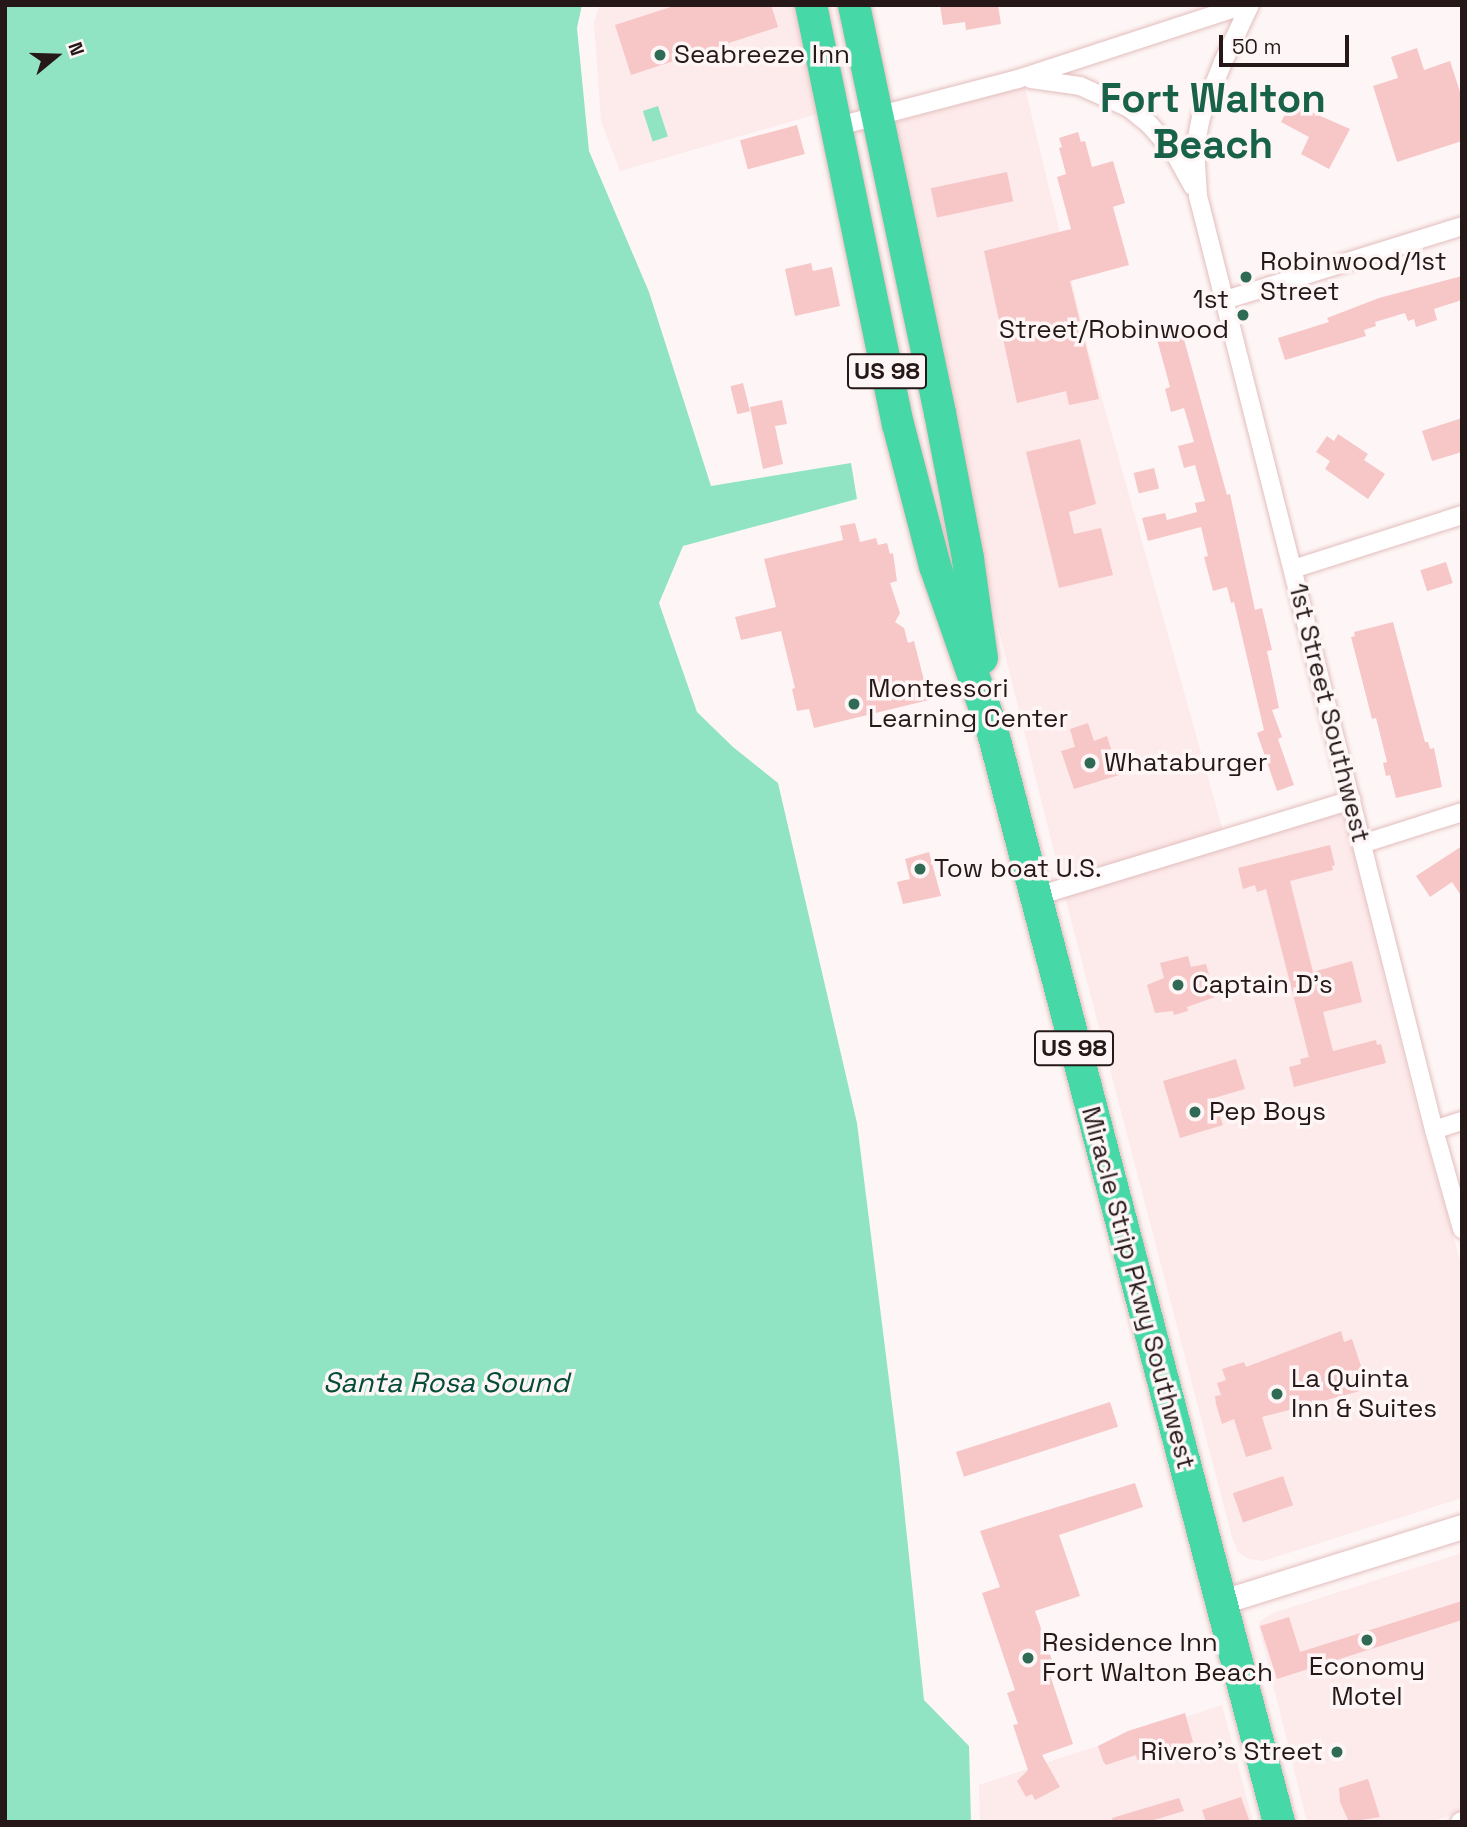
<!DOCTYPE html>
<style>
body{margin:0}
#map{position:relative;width:1467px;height:1827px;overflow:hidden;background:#fef6f6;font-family:"Space Grotesk",sans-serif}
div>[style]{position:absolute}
.built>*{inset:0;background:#fdeaea}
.water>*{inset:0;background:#90e4c3;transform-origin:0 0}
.building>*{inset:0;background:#f7c6c7;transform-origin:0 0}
.roads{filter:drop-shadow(0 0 2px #e3bdbd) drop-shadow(0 0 2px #e3bdbd)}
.street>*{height:18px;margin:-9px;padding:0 9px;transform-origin:9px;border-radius:9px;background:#fff}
.secondary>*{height:24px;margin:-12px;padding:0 12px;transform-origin:12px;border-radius:12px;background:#fff}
.highway>*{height:32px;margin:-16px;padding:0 16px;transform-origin:16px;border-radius:16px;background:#47d8a8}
.dots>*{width:19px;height:19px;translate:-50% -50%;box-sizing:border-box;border:4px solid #fef6f6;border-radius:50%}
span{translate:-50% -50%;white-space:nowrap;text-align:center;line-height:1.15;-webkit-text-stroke:7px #fef6f6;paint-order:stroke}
.shield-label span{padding:2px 5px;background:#fef6f6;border:2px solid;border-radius:5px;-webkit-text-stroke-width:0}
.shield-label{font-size:24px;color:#261819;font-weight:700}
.poi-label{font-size:26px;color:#261819}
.left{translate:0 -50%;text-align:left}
.right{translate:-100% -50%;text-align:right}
.street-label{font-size:26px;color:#261819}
.water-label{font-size:28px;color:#034c38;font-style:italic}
.town-label{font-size:40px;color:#19624a;font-weight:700}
.frame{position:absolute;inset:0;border:7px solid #261819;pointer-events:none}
.north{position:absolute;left:21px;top:21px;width:70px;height:70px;-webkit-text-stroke:5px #fef6f6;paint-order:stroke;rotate:71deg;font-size:19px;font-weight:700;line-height:28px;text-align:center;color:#261819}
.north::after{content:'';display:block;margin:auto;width:24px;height:32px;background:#261819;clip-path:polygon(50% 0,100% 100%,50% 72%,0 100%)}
.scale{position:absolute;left:1219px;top:35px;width:130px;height:32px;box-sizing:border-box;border:4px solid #261819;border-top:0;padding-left:9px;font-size:21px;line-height:24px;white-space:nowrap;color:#261819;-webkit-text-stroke:5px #fef6f6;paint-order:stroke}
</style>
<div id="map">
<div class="built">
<i style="clip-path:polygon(599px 5px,794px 5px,817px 114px,620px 171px,601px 121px,594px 24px)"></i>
<i style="clip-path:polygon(1019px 88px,1025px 88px,1087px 345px,1223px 831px,1061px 880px,983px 566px,896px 122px)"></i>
<i style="clip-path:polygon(1343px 812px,1421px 1125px,1462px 1267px,1462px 1498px,1263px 1561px,1249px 1559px,1238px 1552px,1232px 1537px,1065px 897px)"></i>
<i style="clip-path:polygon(1462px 1553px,1462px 1812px,1430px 1822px,1307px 1822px,1259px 1627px,1260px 1621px,1276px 1612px)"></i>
<i style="clip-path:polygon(1222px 1705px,1253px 1822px,980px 1822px,979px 1785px)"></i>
</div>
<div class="water">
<i style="clip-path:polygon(5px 5px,582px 5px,577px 28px,589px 151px,649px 292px,711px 486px,851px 463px,857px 499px,683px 546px,659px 603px,697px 712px,733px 747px,778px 783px,857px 1123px,899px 1460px,924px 1700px,969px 1746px,971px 1822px,5px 1822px)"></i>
<i style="left:658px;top:106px;width:32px;height:16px;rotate:72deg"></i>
</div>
<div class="building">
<i style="clip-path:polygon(677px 5px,771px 5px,778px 27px,631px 75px,615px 25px)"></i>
<i style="clip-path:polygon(940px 5px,998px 5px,1001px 24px,966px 30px,965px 22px,943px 25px)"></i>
<i style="clip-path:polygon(1417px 48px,1424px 70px,1450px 61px,1462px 98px,1462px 141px,1397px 162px,1373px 86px,1398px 78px,1391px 57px)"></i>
<i style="clip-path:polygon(1291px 103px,1350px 129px,1329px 169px,1301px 154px,1309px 137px,1281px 122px)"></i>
<i style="left:797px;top:125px;width:30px;height:59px;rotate:75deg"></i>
<i style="clip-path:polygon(1078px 132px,1081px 142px,1085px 141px,1092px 167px,1113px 161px,1125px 203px,1113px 207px,1129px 265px,1070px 281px,1099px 399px,1069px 405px,1066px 391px,1017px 403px,984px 251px,1071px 229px,1057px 177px,1066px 174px,1059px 148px,1062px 147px,1059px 138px)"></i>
<i style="left:1007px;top:172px;width:30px;height:78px;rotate:78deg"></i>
<i style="clip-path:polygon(811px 263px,813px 271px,832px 267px,840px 306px,795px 316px,785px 269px)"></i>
<i style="clip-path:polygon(1462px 276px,1462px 300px,1434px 309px,1437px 320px,1416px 327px,1414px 319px,1408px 321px,1405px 313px,1375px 322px,1376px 326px,1364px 330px,1366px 336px,1285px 360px,1278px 338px,1329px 322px,1327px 318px,1379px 298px)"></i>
<i style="clip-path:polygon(1180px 325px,1227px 495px,1230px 494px,1255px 610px,1262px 608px,1272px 650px,1267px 651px,1279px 708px,1272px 710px,1282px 737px,1278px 739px,1294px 785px,1277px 791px,1257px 733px,1264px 730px,1234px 602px,1231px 603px,1227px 587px,1213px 591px,1204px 557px,1208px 556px,1201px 527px,1148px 541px,1142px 518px,1165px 513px,1167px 520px,1197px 512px,1195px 503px,1205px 501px,1195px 465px,1184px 468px,1178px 446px,1194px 442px,1184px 408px,1171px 412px,1165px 389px,1170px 387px,1155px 332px)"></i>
<i style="left:743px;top:383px;width:29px;height:13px;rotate:76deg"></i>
<i style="clip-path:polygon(782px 400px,787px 424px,775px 426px,783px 464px,763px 469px,750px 407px)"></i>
<i style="clip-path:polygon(1462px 418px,1462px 452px,1432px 461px,1422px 431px)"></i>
<i style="clip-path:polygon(1338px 434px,1368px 454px,1364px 460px,1385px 474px,1368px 499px,1325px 469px,1330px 461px,1316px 452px,1327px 436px,1334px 441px)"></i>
<i style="clip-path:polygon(1080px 439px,1096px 504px,1069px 512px,1074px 534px,1101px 528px,1113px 575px,1059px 588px,1026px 452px)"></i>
<i style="left:1154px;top:468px;width:21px;height:21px;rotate:76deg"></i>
<i style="clip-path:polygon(855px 523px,860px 542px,876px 538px,878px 545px,887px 543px,890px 554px,893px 553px,897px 581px,890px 583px,900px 613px,895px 622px,904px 628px,908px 643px,914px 641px,929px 700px,814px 728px,809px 709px,797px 711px,792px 689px,795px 688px,781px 631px,741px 640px,735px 617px,776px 607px,764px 559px,843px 540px,840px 526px)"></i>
<i style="left:1446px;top:562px;width:22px;height:27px;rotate:72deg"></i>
<i style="clip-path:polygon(1393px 622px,1425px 742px,1428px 742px,1430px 749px,1434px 748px,1442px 787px,1396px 798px,1390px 775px,1386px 776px,1383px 763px,1387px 762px,1376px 718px,1372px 719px,1351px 637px,1355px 636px,1354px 632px)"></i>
<i style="clip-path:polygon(1088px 723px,1094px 741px,1107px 736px,1119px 775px,1074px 789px,1061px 751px,1075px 747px,1070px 729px)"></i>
<i style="clip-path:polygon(1330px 845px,1335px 865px,1332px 866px,1333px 870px,1290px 881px,1313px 972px,1352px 961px,1362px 1002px,1323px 1012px,1333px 1051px,1376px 1040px,1377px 1045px,1381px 1044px,1386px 1063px,1294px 1087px,1289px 1067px,1301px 1064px,1300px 1059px,1309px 1057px,1266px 889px,1257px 892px,1255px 885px,1243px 889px,1238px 868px)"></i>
<i style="clip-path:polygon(1462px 846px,1462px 897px,1452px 882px,1430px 897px,1416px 876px)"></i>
<i style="clip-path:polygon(929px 852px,941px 896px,903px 904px,897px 882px,910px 879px,905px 859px)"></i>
<i style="clip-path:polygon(1188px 956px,1191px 967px,1206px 964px,1215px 997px,1187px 1007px,1188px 1011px,1174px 1015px,1173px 1011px,1155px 1013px,1147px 985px,1164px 978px,1160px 963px)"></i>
<i style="clip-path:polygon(1236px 1059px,1245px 1089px,1214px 1098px,1223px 1125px,1180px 1138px,1163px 1081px)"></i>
<i style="clip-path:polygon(1341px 1331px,1344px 1342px,1352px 1339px,1365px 1378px,1357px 1381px,1360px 1391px,1262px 1417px,1272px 1449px,1246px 1457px,1234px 1419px,1222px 1424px,1216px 1404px,1215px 1396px,1221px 1395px,1217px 1383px,1226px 1380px,1222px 1369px,1244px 1362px,1246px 1367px)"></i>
<i style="left:1110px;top:1402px;width:26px;height:162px;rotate:72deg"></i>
<i style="left:1283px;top:1476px;width:31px;height:53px;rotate:71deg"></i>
<i style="clip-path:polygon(1135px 1483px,1143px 1507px,1059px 1535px,1080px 1596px,1035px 1611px,1055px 1669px,1049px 1672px,1073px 1744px,1042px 1755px,1060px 1787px,1035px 1800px,1032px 1794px,1026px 1797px,1017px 1781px,1028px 1770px,1013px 1725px,1018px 1724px,1007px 1693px,1015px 1690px,982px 1593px,1000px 1587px,980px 1531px)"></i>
<i style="clip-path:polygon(1462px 1601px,1462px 1620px,1277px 1679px,1260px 1626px,1289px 1617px,1300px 1652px)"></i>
<i style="clip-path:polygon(1185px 1713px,1193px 1742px,1137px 1760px,1136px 1755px,1106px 1765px,1103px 1761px,1098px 1746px,1128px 1731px)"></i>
<i style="clip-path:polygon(1368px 1779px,1380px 1817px,1349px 1822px,1340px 1802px,1339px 1788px)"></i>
<i style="clip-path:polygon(1241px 1797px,1250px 1822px,1206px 1822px,1202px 1810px)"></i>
<i style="clip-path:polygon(1179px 1798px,1184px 1811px,1147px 1822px,1113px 1822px,1112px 1818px)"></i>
</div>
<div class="roads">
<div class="street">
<i style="left:1250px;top:5px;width:63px;rotate:115.3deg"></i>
<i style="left:1223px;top:62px;width:59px;rotate:111.8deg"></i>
<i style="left:1201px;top:117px;width:32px;rotate:101deg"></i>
<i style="left:1195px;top:148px;width:48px;rotate:86.4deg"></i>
<i style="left:1198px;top:196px;width:963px;rotate:75.82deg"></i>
<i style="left:1434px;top:1130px;width:103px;rotate:74.2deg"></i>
<i style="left:1031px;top:79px;width:49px;rotate:8.1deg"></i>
<i style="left:1080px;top:86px;width:54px;rotate:24.2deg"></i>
<i style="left:1129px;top:108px;width:26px;rotate:39deg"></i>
<i style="left:1149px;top:124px;width:40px;rotate:49deg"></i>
<i style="left:1175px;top:154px;width:37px;rotate:61deg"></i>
<i style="left:835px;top:127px;width:189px;rotate:-14.7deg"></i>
<i style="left:1018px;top:79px;width:238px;rotate:-18.1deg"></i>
<i style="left:1225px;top:300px;width:248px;rotate:-17.3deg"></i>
<i style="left:1293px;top:569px;width:177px;rotate:-17.7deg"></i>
<i style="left:1362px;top:844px;width:105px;rotate:-17.7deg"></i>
<i style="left:1034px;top:897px;width:332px;rotate:-17deg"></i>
<i style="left:1434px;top:1130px;width:29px;rotate:-18deg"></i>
<i style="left:1460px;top:1822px;width:2px;rotate:-27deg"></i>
</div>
<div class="secondary">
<i style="left:1220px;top:1603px;width:254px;rotate:-17.4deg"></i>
</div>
<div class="highway">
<i style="left:811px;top:5px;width:428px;rotate:78.3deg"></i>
<i style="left:898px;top:424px;width:147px;rotate:75.4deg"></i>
<i style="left:935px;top:566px;width:173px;rotate:70.7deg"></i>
<i style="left:992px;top:729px;width:1130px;rotate:75.29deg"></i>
<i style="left:854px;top:5px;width:417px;rotate:78.1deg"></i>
<i style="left:940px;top:413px;width:149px;rotate:79.1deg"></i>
<i style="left:968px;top:559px;width:100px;rotate:82deg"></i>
</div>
</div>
<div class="dots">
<i style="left:660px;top:55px;background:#2f6a55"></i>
<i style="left:1246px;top:277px;background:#2f6a55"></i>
<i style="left:1243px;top:315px;background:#2f6a55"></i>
<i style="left:854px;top:704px;background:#2f6a55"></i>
<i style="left:1090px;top:763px;background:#2f6a55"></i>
<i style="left:920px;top:869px;background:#2f6a55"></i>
<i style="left:1178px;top:985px;background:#2f6a55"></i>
<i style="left:1195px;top:1112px;background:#2f6a55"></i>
<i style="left:1277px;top:1394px;background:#2f6a55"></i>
<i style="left:1367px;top:1640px;background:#2f6a55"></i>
<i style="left:1028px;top:1658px;background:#2f6a55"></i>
<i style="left:1337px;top:1752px;background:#2f6a55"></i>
</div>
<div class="shield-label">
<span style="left:887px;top:371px">US 98</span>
<span style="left:1074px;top:1048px">US 98</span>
</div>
<div class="poi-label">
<span class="left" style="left:674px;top:55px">Seabreeze Inn</span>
<span class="left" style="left:1260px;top:277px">Robinwood/1st<br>Street</span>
<span class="right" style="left:1229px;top:315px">1st<br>Street/Robinwood</span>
<span class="left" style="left:868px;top:704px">Montessori<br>Learning Center</span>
<span class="left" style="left:1104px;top:763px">Whataburger</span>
<span class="left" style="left:934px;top:869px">Tow boat U.S.</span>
<span class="left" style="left:1192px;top:985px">Captain D's</span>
<span class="left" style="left:1209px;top:1112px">Pep Boys</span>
<span class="left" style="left:1291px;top:1394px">La Quinta<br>Inn &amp; Suites</span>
<span class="left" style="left:1042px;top:1658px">Residence Inn<br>Fort Walton Beach</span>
<span style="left:1367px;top:1682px">Economy<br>Motel</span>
<span class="right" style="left:1323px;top:1752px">Rivero's Street</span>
</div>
<div class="street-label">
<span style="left:1329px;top:713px;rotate:76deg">1st Street Southwest</span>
<span style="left:1138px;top:1288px;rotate:75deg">Miracle Strip Pkwy Southwest</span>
</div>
<div class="water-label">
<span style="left:446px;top:1382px">Santa Rosa Sound</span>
</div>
<div class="town-label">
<span style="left:1213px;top:122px">Fort Walton<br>Beach</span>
</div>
<div class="frame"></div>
<div class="north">N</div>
<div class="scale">50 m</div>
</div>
